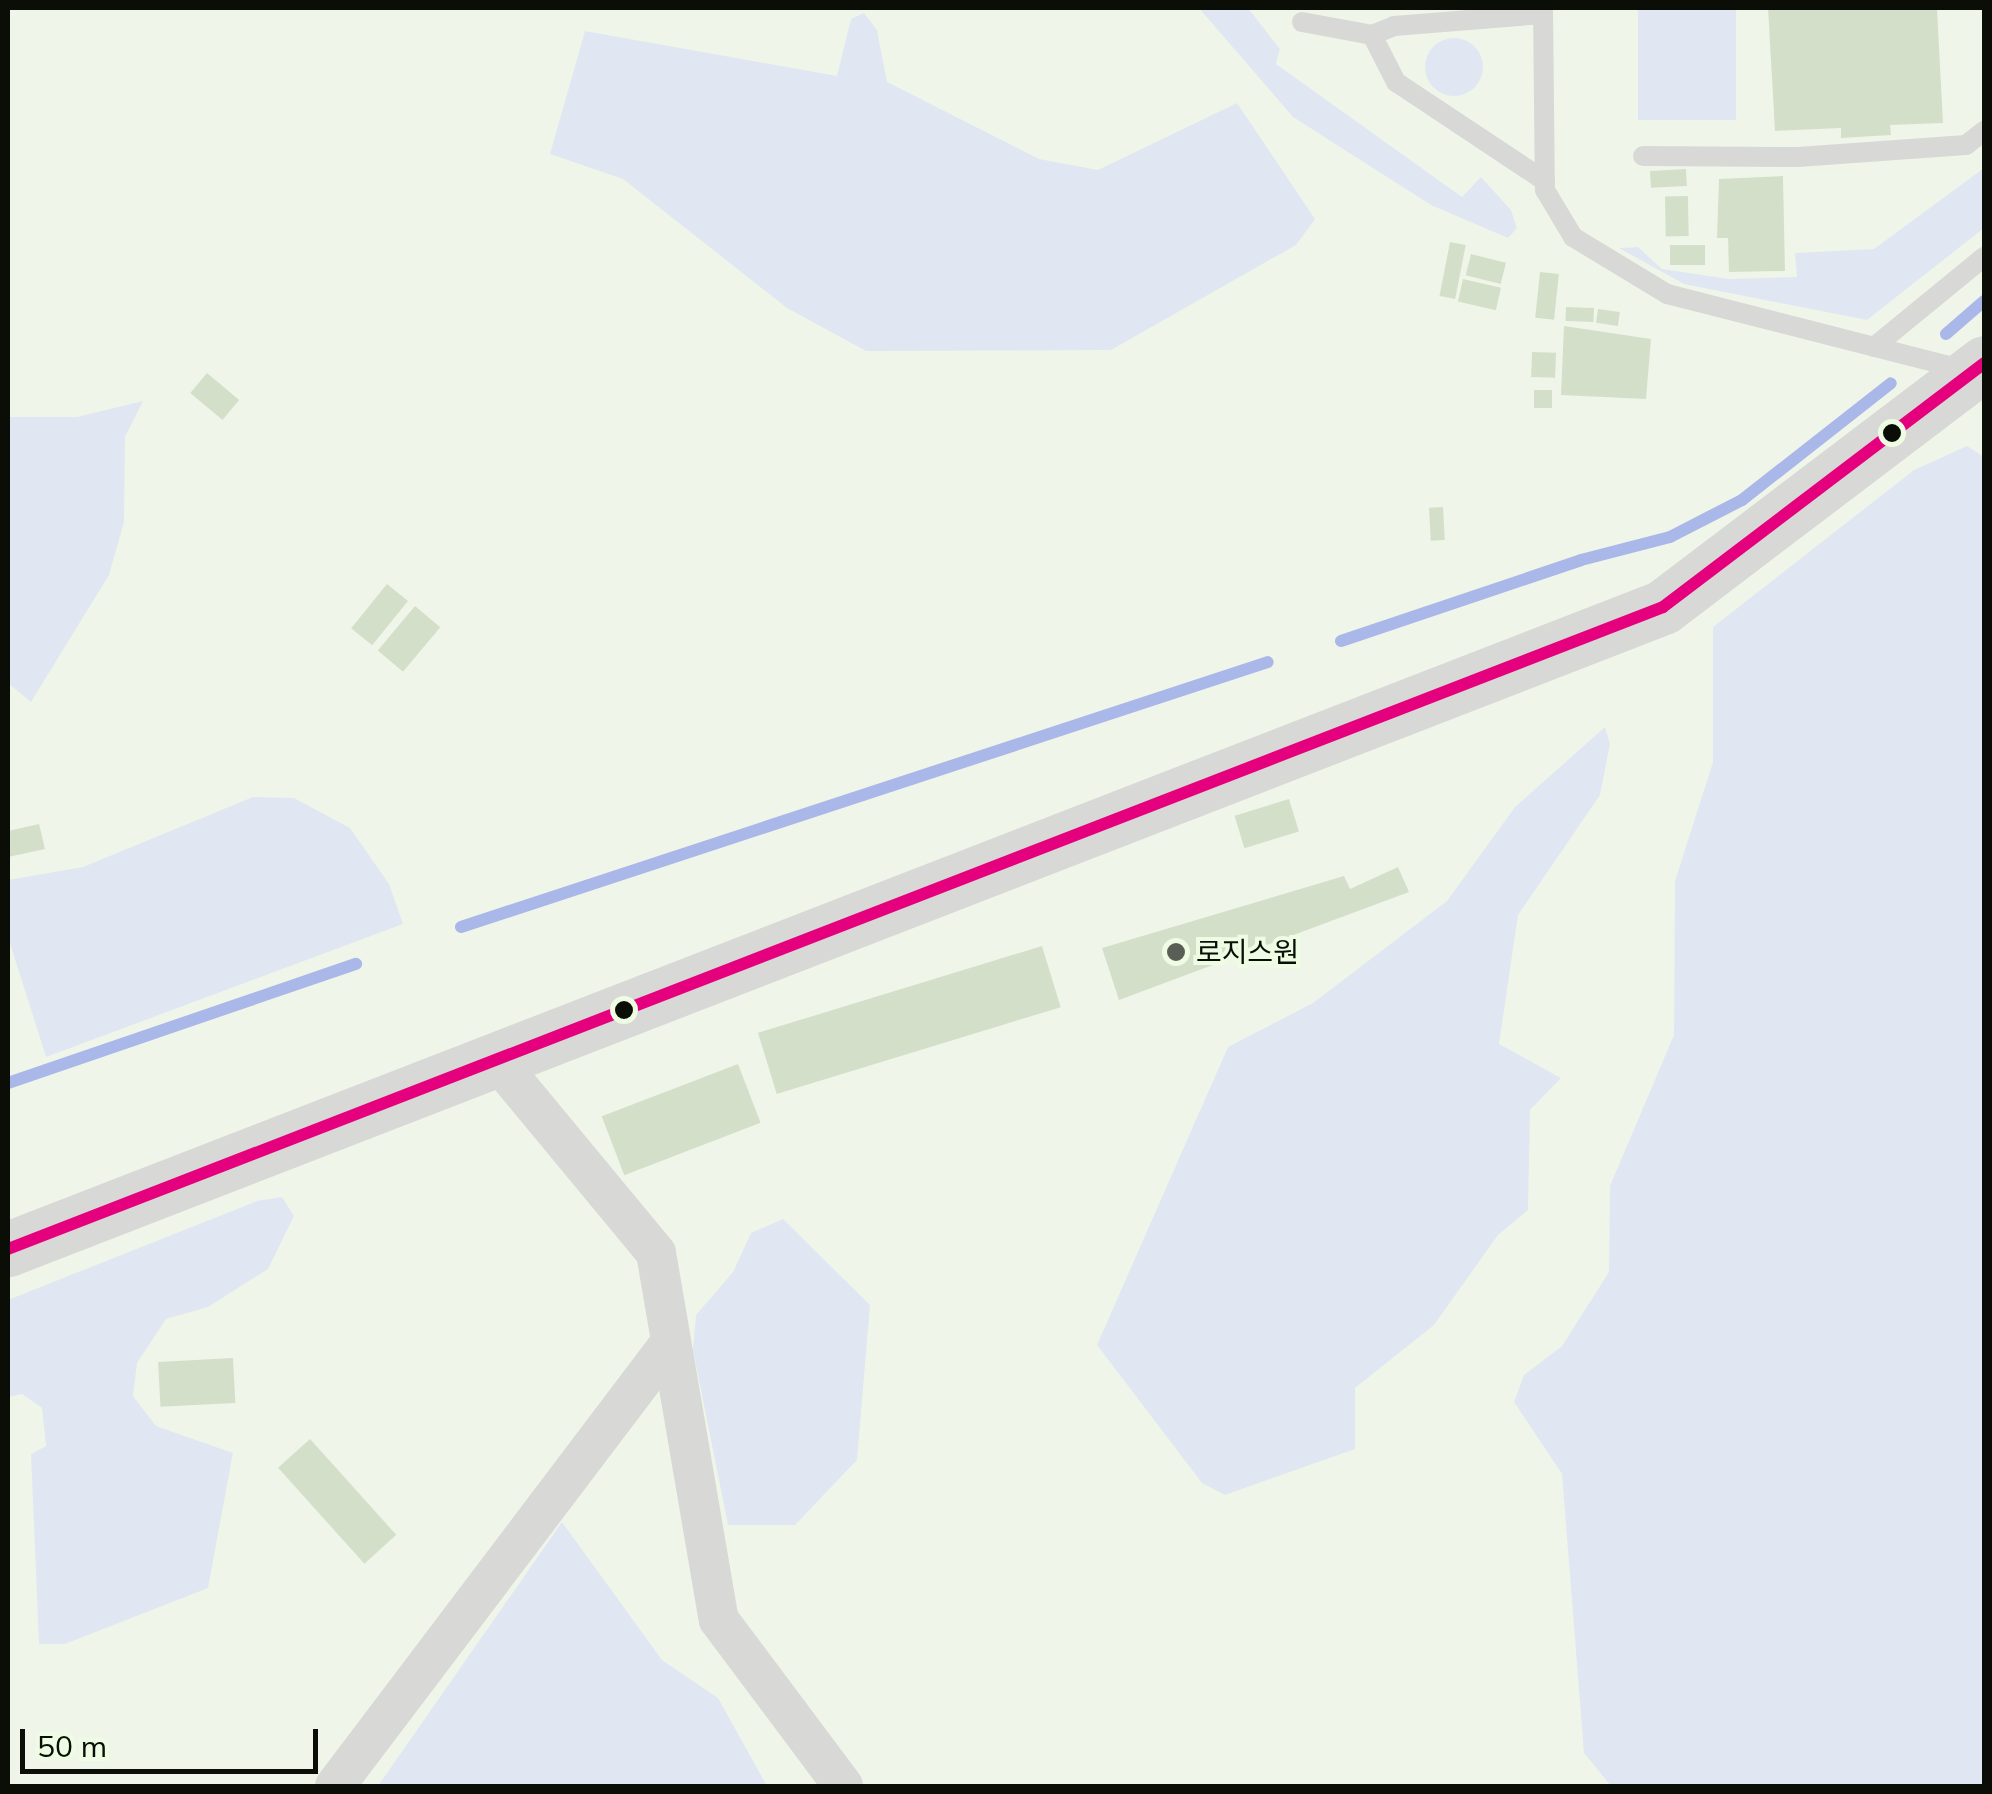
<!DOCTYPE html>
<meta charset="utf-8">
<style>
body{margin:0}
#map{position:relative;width:1992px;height:1794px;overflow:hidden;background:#eff6e9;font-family:Mulish,"Noto Sans KR",sans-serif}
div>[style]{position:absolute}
.green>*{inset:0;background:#e0e7f2;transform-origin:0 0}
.round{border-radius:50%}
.stream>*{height:12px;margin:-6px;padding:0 6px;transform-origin:6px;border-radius:6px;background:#aab7e9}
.building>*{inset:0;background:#d4dfca;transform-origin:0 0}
.service>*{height:20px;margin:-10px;padding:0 10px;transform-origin:10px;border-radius:10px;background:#d8d9d6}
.minor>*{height:40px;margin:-20px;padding:0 20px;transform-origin:20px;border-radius:20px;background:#d8d9d6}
.secondary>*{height:55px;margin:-27.5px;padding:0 27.5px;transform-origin:27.5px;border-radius:27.5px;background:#d8d9d6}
.bus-1>*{height:12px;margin:-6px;padding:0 6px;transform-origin:6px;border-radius:6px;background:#e5007d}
.dots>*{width:28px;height:28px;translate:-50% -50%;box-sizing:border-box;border:5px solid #eefce3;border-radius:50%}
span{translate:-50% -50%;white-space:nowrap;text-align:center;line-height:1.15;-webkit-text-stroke:8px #eefce3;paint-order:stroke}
.poi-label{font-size:28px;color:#0a0e06}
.left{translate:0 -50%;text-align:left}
.frame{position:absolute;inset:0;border:10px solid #0a0e06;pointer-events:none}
.scale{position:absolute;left:20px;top:1729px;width:298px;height:45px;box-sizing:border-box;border:5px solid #0a0e06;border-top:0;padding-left:12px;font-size:30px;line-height:35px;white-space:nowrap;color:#0a0e06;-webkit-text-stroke:8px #eefce3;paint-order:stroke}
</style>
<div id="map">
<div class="green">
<i style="clip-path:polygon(1199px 8px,1248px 8px,1280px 49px,1276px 64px,1462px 197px,1481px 177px,1511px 210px,1517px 228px,1508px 238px,1431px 205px,1293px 117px)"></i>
<i style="left:1638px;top:8px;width:98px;height:112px"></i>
<i style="clip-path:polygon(864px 13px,877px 30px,887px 82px,1039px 159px,1098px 170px,1237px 103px,1315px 219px,1296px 245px,1111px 350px,866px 351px,787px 308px,623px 179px,550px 154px,585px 31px,837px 76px,851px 19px)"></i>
<i class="round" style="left:1425px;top:38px;width:58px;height:58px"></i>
<i style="clip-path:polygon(1984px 168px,1984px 228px,1867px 320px,1684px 284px,1619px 248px,1638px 247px,1662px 269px,1729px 279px,1797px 277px,1795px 253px,1874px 249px)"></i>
<i style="clip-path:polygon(143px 401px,125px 437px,124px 522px,109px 575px,31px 702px,8px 683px,8px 417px,77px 417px)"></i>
<i style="clip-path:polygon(1967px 446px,1984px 457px,1984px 1786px,1611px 1786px,1584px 1753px,1562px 1474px,1514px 1402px,1524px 1375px,1562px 1346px,1609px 1272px,1610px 1186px,1674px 1035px,1675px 881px,1713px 762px,1713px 627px,1914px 470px)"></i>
<i style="clip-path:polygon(1605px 727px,1610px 744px,1600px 795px,1518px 915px,1499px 1044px,1561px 1078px,1530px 1110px,1528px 1210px,1498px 1235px,1434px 1325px,1355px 1388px,1355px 1449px,1225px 1495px,1202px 1483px,1097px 1345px,1228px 1047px,1313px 1003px,1447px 901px,1515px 807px)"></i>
<i style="clip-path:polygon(253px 797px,294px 798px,350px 828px,389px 884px,403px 924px,46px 1057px,8px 937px,8px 880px,83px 867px)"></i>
<i style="clip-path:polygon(282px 1197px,294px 1216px,268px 1269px,208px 1307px,166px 1319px,137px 1363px,133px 1396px,156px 1426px,233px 1453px,208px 1588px,65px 1644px,39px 1644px,31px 1454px,46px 1446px,42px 1408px,22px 1394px,8px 1397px,8px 1300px,257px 1201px)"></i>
<i style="clip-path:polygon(783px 1219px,870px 1305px,857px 1460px,795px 1525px,728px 1525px,693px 1350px,696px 1315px,733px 1272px,751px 1233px)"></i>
<i style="clip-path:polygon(562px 1522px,662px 1660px,718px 1698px,767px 1786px,378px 1786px)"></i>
</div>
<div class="stream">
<i style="left:1946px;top:334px;width:50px;rotate:-41deg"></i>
<i style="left:1341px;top:641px;width:253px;rotate:-18.6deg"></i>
<i style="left:1581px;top:560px;width:92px;rotate:-14.5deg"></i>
<i style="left:1670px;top:537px;width:81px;rotate:-27.2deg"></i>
<i style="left:1742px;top:500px;width:189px;rotate:-38.1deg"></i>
<i style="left:461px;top:927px;width:849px;rotate:-18.18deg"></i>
<i style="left:8px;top:1083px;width:368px;rotate:-18.9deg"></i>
</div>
<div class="building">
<i style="clip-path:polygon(1768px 8px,1937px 8px,1943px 123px,1890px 125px,1891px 135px,1841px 138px,1841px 128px,1775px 131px)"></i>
<i style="left:1686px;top:169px;width:17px;height:36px;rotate:87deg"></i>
<i style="clip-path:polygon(1783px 176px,1785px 271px,1729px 272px,1728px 238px,1717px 238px,1719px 179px)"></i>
<i style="left:1688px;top:196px;width:40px;height:23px;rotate:89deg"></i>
<i style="left:1450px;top:242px;width:16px;height:55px;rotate:11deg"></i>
<i style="left:1705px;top:245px;width:20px;height:35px;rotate:90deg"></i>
<i style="left:1471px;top:254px;width:36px;height:22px;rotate:14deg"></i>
<i style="left:1540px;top:272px;width:19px;height:46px;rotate:6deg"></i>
<i style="left:1463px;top:279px;width:39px;height:23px;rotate:13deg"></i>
<i style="left:1566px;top:307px;width:28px;height:14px;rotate:2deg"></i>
<i style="left:1598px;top:309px;width:22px;height:14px;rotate:8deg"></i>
<i style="clip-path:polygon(1564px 326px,1651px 339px,1646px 399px,1561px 395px)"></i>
<i style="left:1532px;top:352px;width:24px;height:25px;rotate:2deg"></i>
<i style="left:207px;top:373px;width:42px;height:26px;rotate:40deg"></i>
<i style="left:1534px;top:390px;width:18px;height:18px"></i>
<i style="left:1443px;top:507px;width:33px;height:14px;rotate:87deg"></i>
<i style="left:387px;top:584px;width:27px;height:57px;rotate:39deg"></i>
<i style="left:415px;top:606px;width:33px;height:58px;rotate:40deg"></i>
<i style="left:1289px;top:799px;width:34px;height:57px;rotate:73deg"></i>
<i style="clip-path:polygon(39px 824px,45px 849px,8px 857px,8px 831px)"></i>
<i style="clip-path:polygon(1398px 867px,1409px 892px,1119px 1000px,1102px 948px,1344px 876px,1350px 889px)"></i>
<i style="left:1042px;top:946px;width:64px;height:297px;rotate:73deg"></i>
<i style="left:738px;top:1064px;width:63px;height:146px;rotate:69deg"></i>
<i style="left:233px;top:1358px;width:45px;height:75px;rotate:87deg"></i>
<i style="left:310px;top:1439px;width:129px;height:43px;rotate:48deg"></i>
</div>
<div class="service">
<i style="left:1543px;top:8px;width:182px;rotate:89.4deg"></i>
<i style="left:1545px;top:190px;width:55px;rotate:59.2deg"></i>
<i style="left:1573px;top:237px;width:110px;rotate:31.2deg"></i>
<i style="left:1667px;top:294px;width:303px;rotate:14.3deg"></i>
<i style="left:1302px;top:22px;width:71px;rotate:10.5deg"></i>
<i style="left:1372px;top:35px;width:24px;rotate:-22deg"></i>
<i style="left:1394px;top:26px;width:149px;rotate:-4.6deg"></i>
<i style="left:1372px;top:35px;width:53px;rotate:62.9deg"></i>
<i style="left:1396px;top:82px;width:179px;rotate:33.6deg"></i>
<i style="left:1643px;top:156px;width:155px;rotate:0.4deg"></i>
<i style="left:1798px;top:157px;width:168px;rotate:-4.1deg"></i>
<i style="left:1966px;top:145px;width:23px;rotate:-38deg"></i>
<i style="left:1874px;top:347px;width:142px;rotate:-39.3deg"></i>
</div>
<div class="minor">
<i style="left:498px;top:1062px;width:248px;rotate:50.4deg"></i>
<i style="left:656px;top:1253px;width:372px;rotate:80.3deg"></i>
<i style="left:719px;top:1620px;width:207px;rotate:53.2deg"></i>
<i style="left:335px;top:1786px;width:557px;rotate:-52.88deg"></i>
</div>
<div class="secondary">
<i style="left:8px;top:1249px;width:1775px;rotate:-21.2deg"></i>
<i style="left:1663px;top:607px;width:403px;rotate:-37.2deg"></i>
</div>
<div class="bus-1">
<i style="left:8px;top:1249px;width:1775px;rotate:-21.2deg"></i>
<i style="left:1663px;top:607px;width:403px;rotate:-37.2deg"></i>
</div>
<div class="dots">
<i style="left:1892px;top:433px;background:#0a0e06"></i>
<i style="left:1176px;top:952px;background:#5a5f55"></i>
<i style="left:624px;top:1010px;background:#0a0e06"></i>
</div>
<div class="poi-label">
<span class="left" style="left:1196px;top:952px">로지스원</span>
</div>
<div class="frame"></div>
<div class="scale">50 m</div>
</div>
